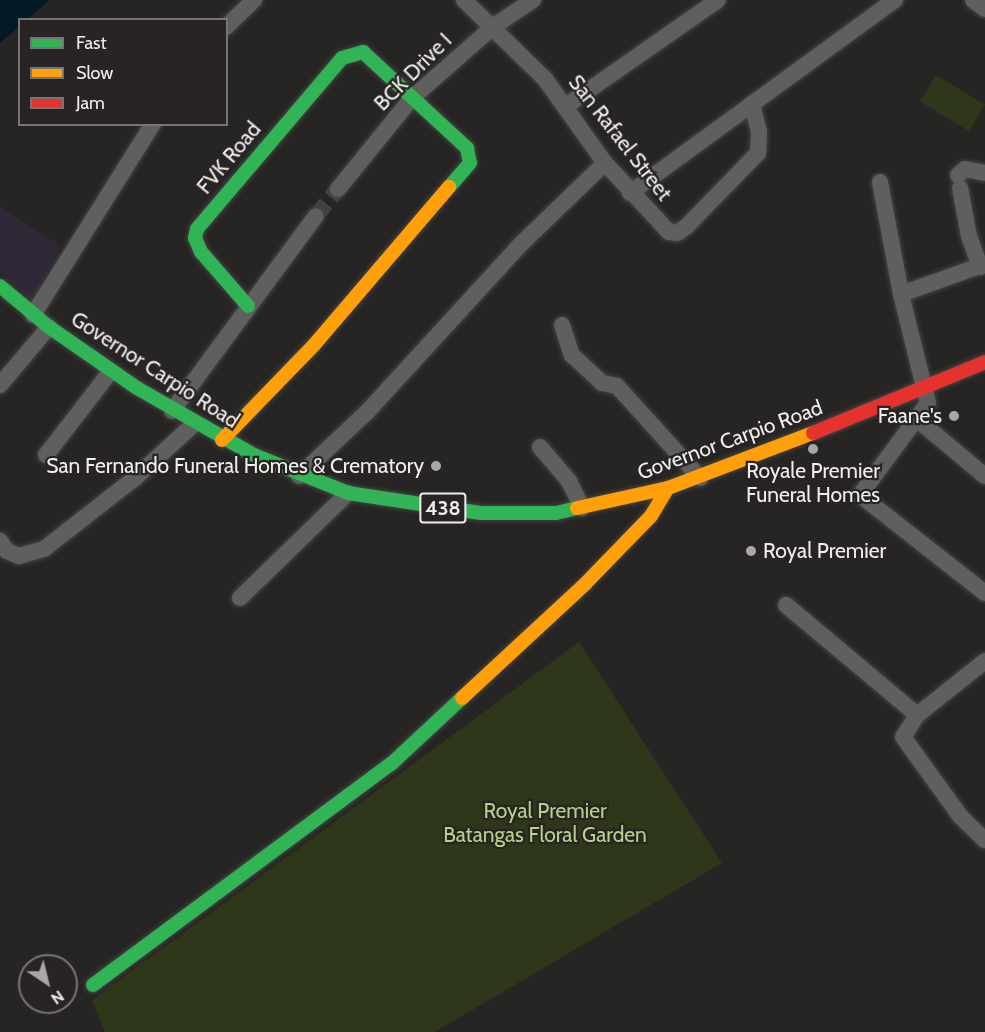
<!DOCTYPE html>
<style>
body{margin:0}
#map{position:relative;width:985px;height:1032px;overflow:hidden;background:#262524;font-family:Cabin,sans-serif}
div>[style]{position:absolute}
.industrial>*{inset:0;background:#2e2836}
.green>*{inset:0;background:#2e371a;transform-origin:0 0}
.water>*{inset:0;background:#031a24}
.street-tunnel>*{height:16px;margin-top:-8px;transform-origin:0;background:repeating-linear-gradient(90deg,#444342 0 16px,transparent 0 24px)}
.roads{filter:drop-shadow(0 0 2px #444342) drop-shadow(0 0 2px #444342)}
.street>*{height:16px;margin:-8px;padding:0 8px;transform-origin:8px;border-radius:8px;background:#605f5f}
.fast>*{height:14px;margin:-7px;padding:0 7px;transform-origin:7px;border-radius:7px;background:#30b455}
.slow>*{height:14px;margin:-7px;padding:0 7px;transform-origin:7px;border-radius:7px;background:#ff9f0a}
.jam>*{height:14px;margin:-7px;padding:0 7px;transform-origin:7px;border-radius:7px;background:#e5322d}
.dots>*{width:16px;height:16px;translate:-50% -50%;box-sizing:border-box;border:3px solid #272423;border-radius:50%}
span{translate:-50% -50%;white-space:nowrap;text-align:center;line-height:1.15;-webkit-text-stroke:4.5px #272423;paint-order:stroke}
.shield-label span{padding:2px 4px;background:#272423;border:2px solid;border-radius:4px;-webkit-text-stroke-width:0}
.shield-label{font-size:20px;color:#efeeed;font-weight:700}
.street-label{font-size:21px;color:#efeeed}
.poi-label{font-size:21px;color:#efeeed}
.right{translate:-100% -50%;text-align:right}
.left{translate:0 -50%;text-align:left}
.park-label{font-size:21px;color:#b7d188}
.legend{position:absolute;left:18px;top:18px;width:210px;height:108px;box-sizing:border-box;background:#272423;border:2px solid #777574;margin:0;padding:8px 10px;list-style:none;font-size:18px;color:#efeeed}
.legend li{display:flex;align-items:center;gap:12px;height:30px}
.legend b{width:30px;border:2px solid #777574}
.north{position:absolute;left:18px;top:954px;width:60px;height:60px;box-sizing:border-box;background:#272423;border:2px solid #777574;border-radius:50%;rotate:145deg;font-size:16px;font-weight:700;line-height:24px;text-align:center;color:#efeeed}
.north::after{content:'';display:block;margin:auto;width:21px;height:27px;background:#a9a8a7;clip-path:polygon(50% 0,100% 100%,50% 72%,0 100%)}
</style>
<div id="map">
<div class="industrial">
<i style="clip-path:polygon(0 207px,61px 246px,32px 300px,0 273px)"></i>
</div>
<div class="green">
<i style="left:936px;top:75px;width:57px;height:31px;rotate:31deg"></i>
<i style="clip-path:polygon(579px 642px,722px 863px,435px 1032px,105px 1032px,92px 1000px)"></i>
</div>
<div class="water">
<i style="clip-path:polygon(0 0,50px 0,28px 19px,20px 20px,19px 27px,0 43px)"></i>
</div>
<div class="street-tunnel">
<i style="left:316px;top:216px;width:35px;rotate:-51deg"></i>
</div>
<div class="roads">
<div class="street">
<i style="left:464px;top:0;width:113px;rotate:44.3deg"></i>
<i style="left:545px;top:79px;width:103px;rotate:54.5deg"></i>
<i style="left:605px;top:163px;width:94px;rotate:47.2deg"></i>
<i style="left:669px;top:232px;width:8px;rotate:7deg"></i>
<i style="left:677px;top:233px;width:11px;rotate:-34deg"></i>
<i style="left:686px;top:227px;width:103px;rotate:-45.8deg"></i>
<i style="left:758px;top:153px;width:21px;rotate:-87deg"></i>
<i style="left:759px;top:132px;width:29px;rotate:-104deg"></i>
<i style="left:973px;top:0;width:15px;rotate:37deg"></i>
<i style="left:226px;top:27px;width:39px;rotate:-44deg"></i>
<i style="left:566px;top:106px;width:185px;rotate:-34.9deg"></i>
<i style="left:958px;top:175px;width:9px;rotate:-41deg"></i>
<i style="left:965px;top:169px;width:20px;rotate:11deg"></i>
<i style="left:880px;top:182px;width:114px;rotate:79.4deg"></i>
<i style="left:960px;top:188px;width:49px;rotate:79.4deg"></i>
<i style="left:969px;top:236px;width:33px;rotate:70deg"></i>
<i style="left:338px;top:189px;width:117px;rotate:-50.9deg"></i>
<i style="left:412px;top:98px;width:109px;rotate:-41.3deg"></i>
<i style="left:494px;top:26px;width:47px;rotate:-33.7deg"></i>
<i style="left:630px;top:193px;width:328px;rotate:-36.1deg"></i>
<i style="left:985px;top:264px;width:89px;rotate:160.3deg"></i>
<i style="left:901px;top:294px;width:112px;rotate:76.1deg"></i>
<i style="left:928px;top:403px;width:114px;rotate:126.5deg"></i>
<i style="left:860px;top:495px;width:159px;rotate:38.1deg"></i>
<i style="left:33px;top:315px;width:226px;rotate:-57.9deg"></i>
<i style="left:562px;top:325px;width:32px;rotate:72deg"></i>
<i style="left:572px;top:355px;width:41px;rotate:43deg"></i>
<i style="left:602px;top:383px;width:15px;rotate:11deg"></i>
<i style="left:617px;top:386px;width:124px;rotate:47.9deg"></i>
<i style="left:0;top:385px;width:76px;rotate:-49.8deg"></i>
<i style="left:172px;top:411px;width:242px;rotate:-53.6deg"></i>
<i style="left:918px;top:420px;width:87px;rotate:39.9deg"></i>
<i style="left:540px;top:447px;width:45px;rotate:49.5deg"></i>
<i style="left:569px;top:481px;width:30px;rotate:64deg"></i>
<i style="left:46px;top:455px;width:106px;rotate:-52.3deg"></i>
<i style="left:299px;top:476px;width:95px;rotate:-43.3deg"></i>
<i style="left:368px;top:411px;width:225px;rotate:-47.5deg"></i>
<i style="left:520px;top:245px;width:118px;rotate:-44deg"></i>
<i style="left:0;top:541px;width:12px;rotate:55deg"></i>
<i style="left:7px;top:551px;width:13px;rotate:23deg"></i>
<i style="left:19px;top:556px;width:26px;rotate:-16deg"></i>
<i style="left:44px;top:549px;width:117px;rotate:-38deg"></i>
<i style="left:136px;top:477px;width:79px;rotate:-42.4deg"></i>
<i style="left:240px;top:598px;width:151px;rotate:-44.2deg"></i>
<i style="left:786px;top:605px;width:171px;rotate:40deg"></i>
<i style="left:985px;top:661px;width:87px;rotate:141.5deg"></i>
<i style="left:917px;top:715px;width:26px;rotate:122deg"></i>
<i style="left:903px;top:737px;width:99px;rotate:54.1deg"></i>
<i style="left:961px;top:817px;width:33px;rotate:44deg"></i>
</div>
<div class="fast">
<i style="left:0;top:286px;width:64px;rotate:39.9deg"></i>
<i style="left:49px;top:327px;width:107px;rotate:34.7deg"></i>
<i style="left:137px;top:388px;width:135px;rotate:29.8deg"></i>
<i style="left:254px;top:455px;width:101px;rotate:22deg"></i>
<i style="left:348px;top:493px;width:134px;rotate:8.6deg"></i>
<i style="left:481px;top:513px;width:75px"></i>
<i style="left:556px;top:513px;width:22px;rotate:-13deg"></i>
<i style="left:248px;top:306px;width:72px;rotate:-131deg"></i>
<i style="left:201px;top:252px;width:15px;rotate:-113deg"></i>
<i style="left:195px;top:238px;width:9px;rotate:-77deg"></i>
<i style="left:197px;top:229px;width:224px;rotate:-49.7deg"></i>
<i style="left:342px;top:58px;width:22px;rotate:-16deg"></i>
<i style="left:363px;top:52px;width:142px;rotate:42.7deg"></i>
<i style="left:467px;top:148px;width:15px;rotate:79deg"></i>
<i style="left:470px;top:163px;width:32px;rotate:131deg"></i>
<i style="left:93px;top:985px;width:371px;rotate:-36.6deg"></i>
<i style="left:391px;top:764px;width:97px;rotate:-42.9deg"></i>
</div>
<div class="slow">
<i style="left:222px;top:440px;width:132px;rotate:-45.9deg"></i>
<i style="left:314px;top:345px;width:208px;rotate:-49.5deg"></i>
<i style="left:577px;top:508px;width:93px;rotate:-12.4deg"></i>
<i style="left:668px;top:488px;width:155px;rotate:-20.8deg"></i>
<i style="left:462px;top:698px;width:168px;rotate:-42.8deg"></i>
<i style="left:585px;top:584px;width:95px;rotate:-45.9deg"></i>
<i style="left:651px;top:516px;width:33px;rotate:-59deg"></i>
</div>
<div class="jam">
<i style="left:813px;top:433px;width:186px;rotate:-22.4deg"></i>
</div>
</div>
<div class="dots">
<i style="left:954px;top:416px;background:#a9a8a7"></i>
<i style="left:813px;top:449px;background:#a9a8a7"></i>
<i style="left:436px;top:466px;background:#a9a8a7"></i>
<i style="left:751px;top:551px;background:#a9a8a7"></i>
</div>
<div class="shield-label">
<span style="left:443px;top:508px">438</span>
</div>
<div class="street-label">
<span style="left:413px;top:72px;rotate:-45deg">BCK Drive I</span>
<span style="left:620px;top:138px;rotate:52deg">San Rafael Street</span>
<span style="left:229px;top:158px;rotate:-50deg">FVK Road</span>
<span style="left:155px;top:370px;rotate:33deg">Governor Carpio Road</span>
<span style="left:730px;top:440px;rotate:-20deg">Governor Carpio Road</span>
</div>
<div class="poi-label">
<span class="right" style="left:942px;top:416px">Faane's</span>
<span class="right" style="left:424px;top:466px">San Fernando Funeral Homes &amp; Crematory</span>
<span style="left:813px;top:483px">Royale Premier<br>Funeral Homes</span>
<span class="left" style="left:763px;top:551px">Royal Premier</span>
</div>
<div class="park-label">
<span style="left:545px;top:823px">Royal Premier<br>Batangas Floral Garden</span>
</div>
<ul class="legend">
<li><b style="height:8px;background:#30b455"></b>Fast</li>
<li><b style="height:8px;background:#ff9f0a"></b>Slow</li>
<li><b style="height:8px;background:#e5322d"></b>Jam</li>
</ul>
<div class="north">N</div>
</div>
